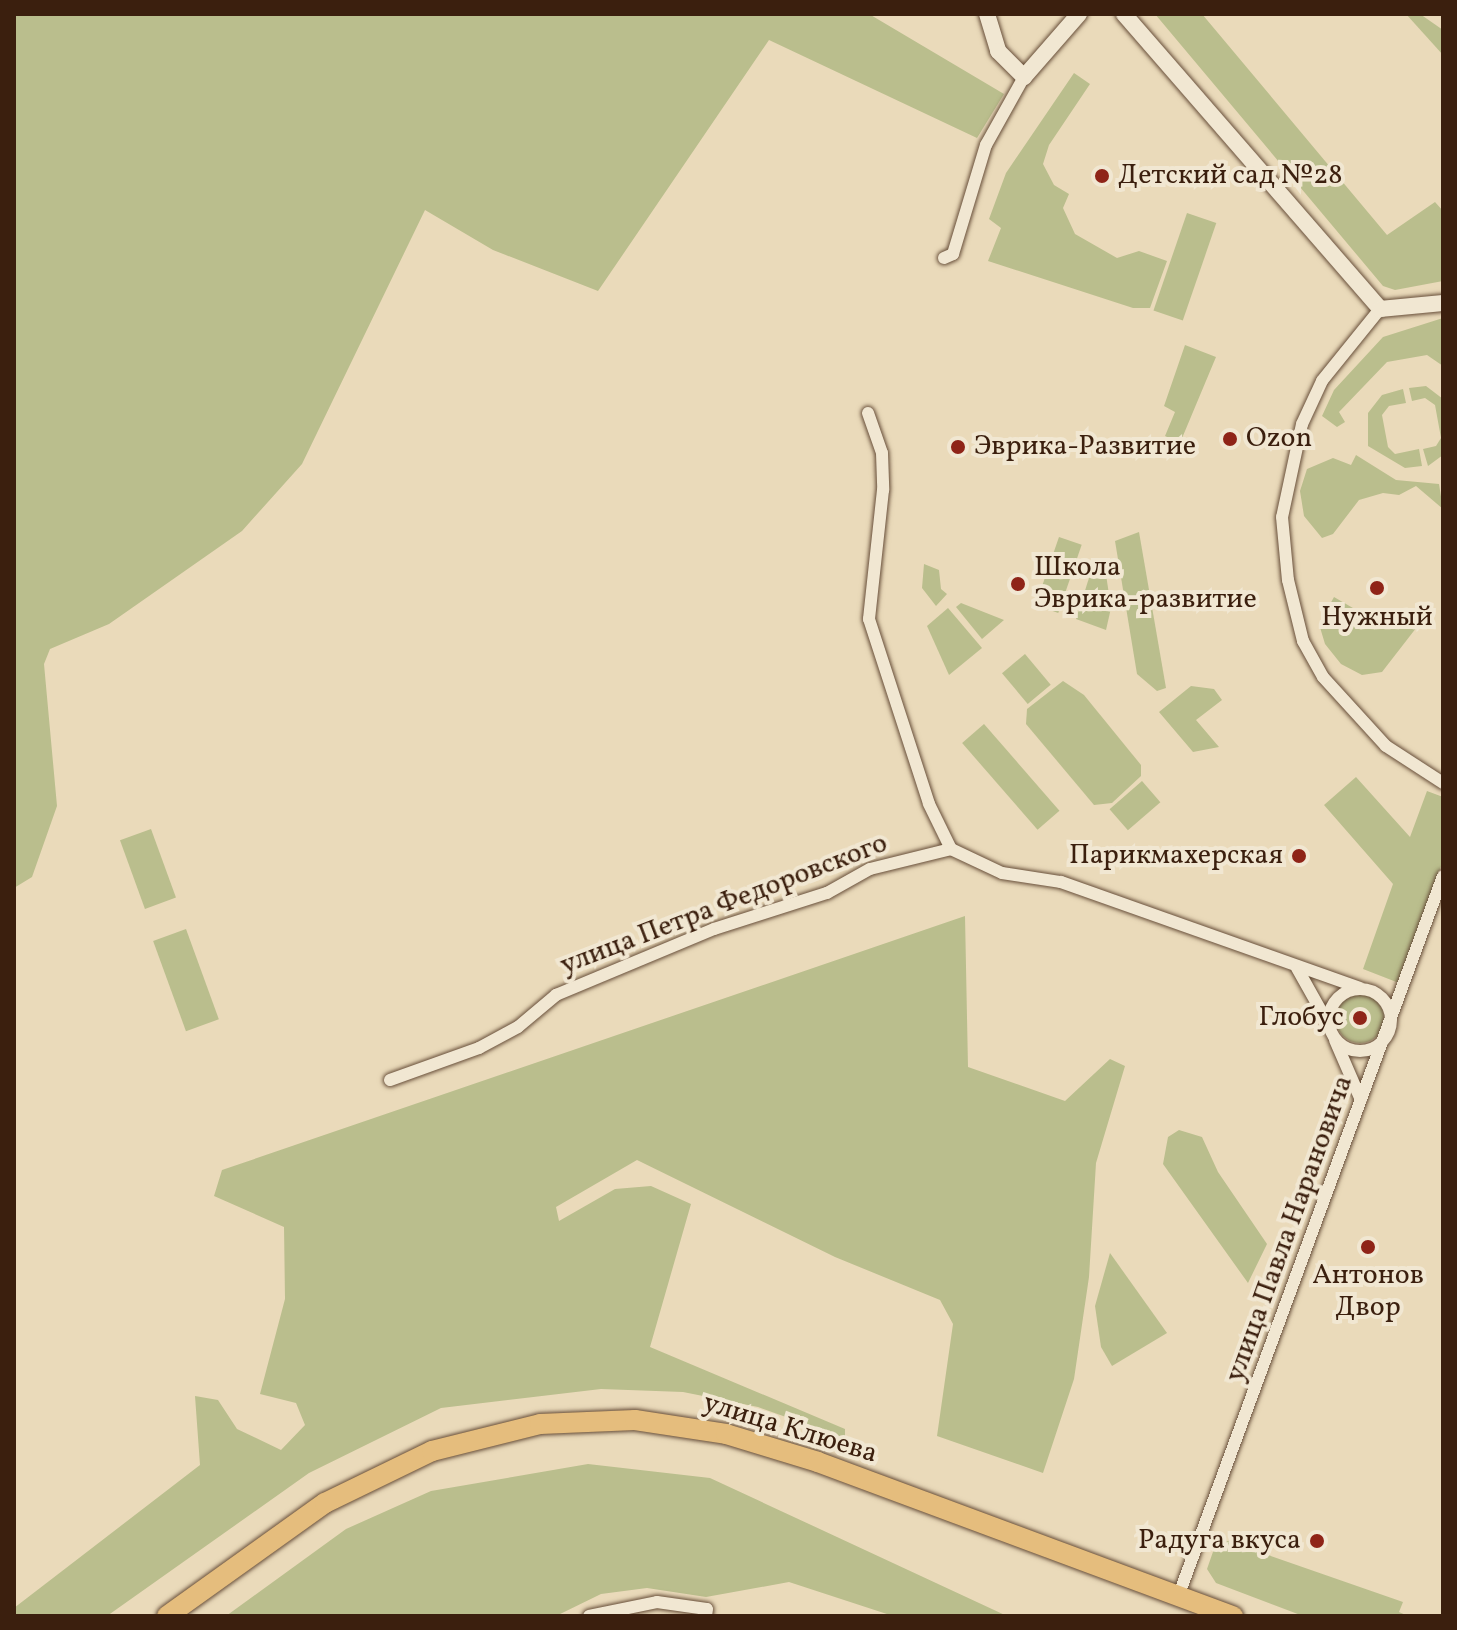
<!DOCTYPE html>
<meta charset="utf-8">
<style>
body{margin:0}
#map{position:relative;width:1457px;height:1630px;overflow:hidden;background:#eadaba;font-family:Vollkorn,serif}
div>[style]{position:absolute}
.green>*{inset:0;background:#babe8d;transform-origin:0 0}
.round{border-radius:50%}
.roads{filter:drop-shadow(0 0 2px #674e39) drop-shadow(0 0 2px #674e39)}
.minor>*{height:12px;margin:-6px;padding:0 6px;transform-origin:6px;border-radius:6px;background:#f1e7d2}
.minor>.ring{margin:-6px;padding:0;box-sizing:content-box;background:none;border:12px solid #f1e7d2;border-radius:50%}
.tertiary>*{height:16px;margin:-8px;padding:0 8px;transform-origin:8px;border-radius:8px;background:#f1e7d2}
.primary>*{height:20px;margin:-10px;padding:0 10px;transform-origin:10px;border-radius:10px;background:#e5bd7d}
.dots>*{width:22px;height:22px;translate:-50% -50%;box-sizing:border-box;border:4px solid #f1e7d2;border-radius:50%}
span{translate:-50% -50%;white-space:nowrap;text-align:center;line-height:1.15;-webkit-text-stroke:8px #f1e7d2;paint-order:stroke}
.poi-label{font-size:28px;color:#3b1f0e}
.left{translate:0 -50%;text-align:left}
.right{translate:-100% -50%;text-align:right}
.street-label{font-size:28px;color:#3b1f0e}
.frame{position:absolute;inset:0;border:16px solid #3b1f0e;pointer-events:none}
</style>
<div id="map">
<div class="green">
<i style="clip-path:polygon(14px 14px,869px 14px,1004px 94px,977px 138px,769px 40px,598px 291px,493px 250px,425px 210px,302px 464px,242px 531px,109px 624px,50px 649px,44px 664px,57px 806px,32px 877px,14px 888px)"></i>
<i style="clip-path:polygon(1155px 14px,1202px 14px,1387px 235px,1435px 202px,1443px 211px,1443px 281px,1395px 290px,1383px 286px)"></i>
<i style="clip-path:polygon(1406px 14px,1420px 14px,1443px 30px,1443px 55px)"></i>
<i style="clip-path:polygon(1074px 73px,1090px 84px,1049px 145px,1043px 164px,1054px 185px,1069px 194px,1063px 208px,1075px 234px,1117px 258px,1139px 251px,1167px 261px,1150px 308px,1133px 308px,988px 261px,1001px 228px,989px 219px,1006px 173px)"></i>
<i style="left:1187px;top:213px;width:31px;height:103px;rotate:19deg"></i>
<i style="clip-path:polygon(1443px 318px,1443px 366px,1427px 355px,1387px 362px,1339px 412px,1345px 422px,1337px 427px,1322px 416px,1334px 390px,1383px 337px)"></i>
<i style="clip-path:polygon(1185px 345px,1216px 357px,1180px 443px,1165px 436px,1175px 412px,1164px 406px)"></i>
<i style="clip-path:polygon(1426px 386px,1443px 399px,1443px 455px,1428px 466px,1423px 449px,1436px 446px,1441px 438px,1435px 405px,1425px 398px,1412px 401px,1409px 388px)"></i>
<i style="clip-path:polygon(1403px 389px,1406px 403px,1389px 406px,1382px 415px,1388px 447px,1395px 454px,1419px 449px,1422px 466px,1405px 468px,1368px 446px,1368px 413px,1382px 395px)"></i>
<i style="clip-path:polygon(1356px 455px,1396px 480px,1439px 484px,1443px 509px,1416px 486px,1399px 495px,1383px 493px,1359px 500px,1333px 534px,1322px 538px,1304px 516px,1300px 491px,1307px 469px,1333px 458px,1351px 465px)"></i>
<i style="clip-path:polygon(1139px 532px,1166px 688px,1157px 691px,1137px 674px,1115px 541px)"></i>
<i style="left:1059px;top:537px;width:24px;height:72px;rotate:19deg"></i>
<i style="clip-path:polygon(1095px 559px,1104px 561px,1111px 608px,1106px 630px,1076px 619px)"></i>
<i style="clip-path:polygon(924px 564px,939px 570px,941px 589px,947px 594px,936px 606px,922px 588px)"></i>
<i style="clip-path:polygon(1334px 597px,1377px 622px,1414px 612px,1420px 623px,1382px 672px,1362px 675px,1341px 664px,1325px 644px,1319px 624px)"></i>
<i style="clip-path:polygon(961px 603px,1004px 620px,982px 639px,956px 607px)"></i>
<i style="clip-path:polygon(948px 608px,982px 648px,949px 675px,927px 626px)"></i>
<i style="left:1025px;top:654px;width:40px;height:30px;rotate:50deg"></i>
<i style="clip-path:polygon(1063px 681px,1084px 695px,1141px 765px,1141px 776px,1112px 803px,1094px 805px,1026px 724px,1027px 709px)"></i>
<i style="clip-path:polygon(1191px 686px,1214px 689px,1222px 700px,1196px 720px,1219px 747px,1193px 752px,1159px 712px)"></i>
<i style="left:984px;top:724px;width:115px;height:29px;rotate:49deg"></i>
<i style="clip-path:polygon(1356px 777px,1410px 837px,1427px 791px,1443px 797px,1443px 861px,1399px 983px,1363px 969px,1393px 884px,1324px 805px)"></i>
<i style="left:1142px;top:781px;width:28px;height:43px;rotate:49deg"></i>
<i style="left:151px;top:829px;width:73px;height:33px;rotate:70deg"></i>
<i style="clip-path:polygon(965px 916px,968px 1067px,1065px 1101px,1110px 1059px,1125px 1066px,1096px 1163px,1089px 1277px,1074px 1379px,1043px 1473px,937px 1436px,953px 1324px,940px 1300px,835px 1257px,637px 1160px,556px 1207px,559px 1221px,615px 1189px,651px 1186px,691px 1204px,650px 1347px,845px 1429px,845px 1438px,758px 1407px,683px 1392px,601px 1389px,441px 1408px,309px 1473px,107px 1616px,14px 1616px,14px 1608px,200px 1465px,195px 1396px,218px 1400px,237px 1429px,281px 1450px,305px 1425px,296px 1403px,260px 1394px,285px 1299px,284px 1227px,214px 1196px,222px 1170px)"></i>
<i style="left:186px;top:929px;width:96px;height:35px;rotate:70deg"></i>
<i class="round" style="left:1336px;top:995px;width:48px;height:48px"></i>
<i style="clip-path:polygon(1179px 1130px,1202px 1137px,1218px 1172px,1267px 1244px,1248px 1283px,1163px 1164px,1168px 1137px)"></i>
<i style="clip-path:polygon(1110px 1253px,1167px 1333px,1112px 1366px,1101px 1347px,1095px 1306px)"></i>
<i style="clip-path:polygon(588px 1464px,710px 1478px,1007px 1616px,893px 1616px,789px 1582px,706px 1597px,647px 1588px,601px 1594px,556px 1616px,226px 1616px,346px 1529px,431px 1491px)"></i>
<i style="clip-path:polygon(1228px 1541px,1403px 1602px,1399px 1612px,1408px 1616px,1303px 1616px,1216px 1583px,1207px 1569px,1215px 1546px)"></i>
</div>
<div class="roads">
<div class="minor">
<i style="left:944px;top:258px;width:10px;rotate:-24deg"></i>
<i style="left:953px;top:254px;width:114px;rotate:-73.2deg"></i>
<i style="left:986px;top:145px;width:78px;rotate:-60.8deg"></i>
<i style="left:1380px;top:309px;width:92px;rotate:128.9deg"></i>
<i style="left:1322px;top:381px;width:47px;rotate:114.9deg"></i>
<i style="left:1302px;top:424px;width:95px;rotate:102.1deg"></i>
<i style="left:1282px;top:517px;width:63px;rotate:84.6deg"></i>
<i style="left:1288px;top:580px;width:63px;rotate:76.2deg"></i>
<i style="left:1303px;top:641px;width:41px;rotate:60.9deg"></i>
<i style="left:1323px;top:677px;width:93px;rotate:47.6deg"></i>
<i style="left:1386px;top:746px;width:68px;rotate:33deg"></i>
<i style="left:868px;top:413px;width:42px;rotate:70.7deg"></i>
<i style="left:882px;top:453px;width:37px;rotate:88deg"></i>
<i style="left:883px;top:490px;width:130px;rotate:96.2deg"></i>
<i style="left:869px;top:619px;width:194px;rotate:72deg"></i>
<i style="left:929px;top:804px;width:50px;rotate:63.9deg"></i>
<i style="left:1297px;top:968px;width:65px;rotate:60.7deg"></i>
<i class="ring" style="left:1329px;top:989px;width:50px;height:50px"></i>
<i style="left:1335px;top:1040px;width:65px;rotate:66.6deg"></i>
<i style="left:390px;top:1080px;width:95px;rotate:-19.8deg"></i>
<i style="left:479px;top:1048px;width:44px;rotate:-28.3deg"></i>
<i style="left:518px;top:1027px;width:50px;rotate:-40.1deg"></i>
<i style="left:556px;top:995px;width:171px;rotate:-22.7deg"></i>
<i style="left:714px;top:929px;width:119px;rotate:-17.7deg"></i>
<i style="left:827px;top:893px;width:49px;rotate:-29.2deg"></i>
<i style="left:870px;top:869px;width:83px;rotate:-13.9deg"></i>
<i style="left:951px;top:849px;width:56px;rotate:25.2deg"></i>
<i style="left:1002px;top:873px;width:60px;rotate:8.7deg"></i>
<i style="left:1061px;top:882px;width:317px;rotate:19.5deg"></i>
<i style="left:1178px;top:1597px;width:768px;rotate:-69.82deg"></i>
<i style="left:589px;top:1616px;width:69px;rotate:-11.6deg"></i>
<i style="left:657px;top:1602px;width:50px;rotate:8deg"></i>
<i style="left:707px;top:1609px;width:7px;rotate:98deg"></i>
</div>
<div class="tertiary">
<i style="left:987px;top:14px;width:39px;rotate:73deg"></i>
<i style="left:998px;top:51px;width:37px;rotate:45deg"></i>
<i style="left:1024px;top:77px;width:84px;rotate:-48.9deg"></i>
<i style="left:1124px;top:14px;width:391px;rotate:49deg"></i>
<i style="left:1380px;top:309px;width:63px;rotate:-5.4deg"></i>
</div>
<div class="primary">
<i style="left:167px;top:1616px;width:194px;rotate:-35.6deg"></i>
<i style="left:325px;top:1503px;width:119px;rotate:-25.9deg"></i>
<i style="left:432px;top:1451px;width:111px;rotate:-14deg"></i>
<i style="left:540px;top:1424px;width:95px;rotate:-2.4deg"></i>
<i style="left:635px;top:1420px;width:92px;rotate:8.7deg"></i>
<i style="left:726px;top:1434px;width:96px;rotate:16.9deg"></i>
<i style="left:818px;top:1462px;width:443px;rotate:20.4deg"></i>
</div>
</div>
<div class="dots">
<i style="left:1102px;top:176px;background:#8f2418"></i>
<i style="left:1230px;top:439px;background:#8f2418"></i>
<i style="left:958px;top:447px;background:#8f2418"></i>
<i style="left:1018px;top:584px;background:#8f2418"></i>
<i style="left:1377px;top:588px;background:#8f2418"></i>
<i style="left:1299px;top:856px;background:#8f2418"></i>
<i style="left:1360px;top:1018px;background:#8f2418"></i>
<i style="left:1368px;top:1247px;background:#8f2418"></i>
<i style="left:1317px;top:1541px;background:#8f2418"></i>
</div>
<div class="poi-label">
<span class="left" style="left:1118px;top:176px">Детский сад №28</span>
<span class="left" style="left:1246px;top:439px">Ozon</span>
<span class="left" style="left:974px;top:447px">Эврика-Развитие</span>
<span class="left" style="left:1034px;top:584px">Школа<br>Эврика-развитие</span>
<span style="left:1377px;top:618px">Нужный</span>
<span class="right" style="left:1283px;top:856px">Парикмахерская</span>
<span class="right" style="left:1344px;top:1018px">Глобус</span>
<span style="left:1368px;top:1292px">Антонов<br>Двор</span>
<span class="right" style="left:1301px;top:1541px">Радуга вкуса</span>
</div>
<div class="street-label">
<span style="left:724px;top:905px;rotate:-21deg">улица Петра Федоровского</span>
<span style="left:1290px;top:1229px;rotate:-70deg">улица Павла Нарановича</span>
<span style="left:790px;top:1429px;rotate:17deg">улица Клюева</span>
</div>
<div class="frame"></div>
</div>
